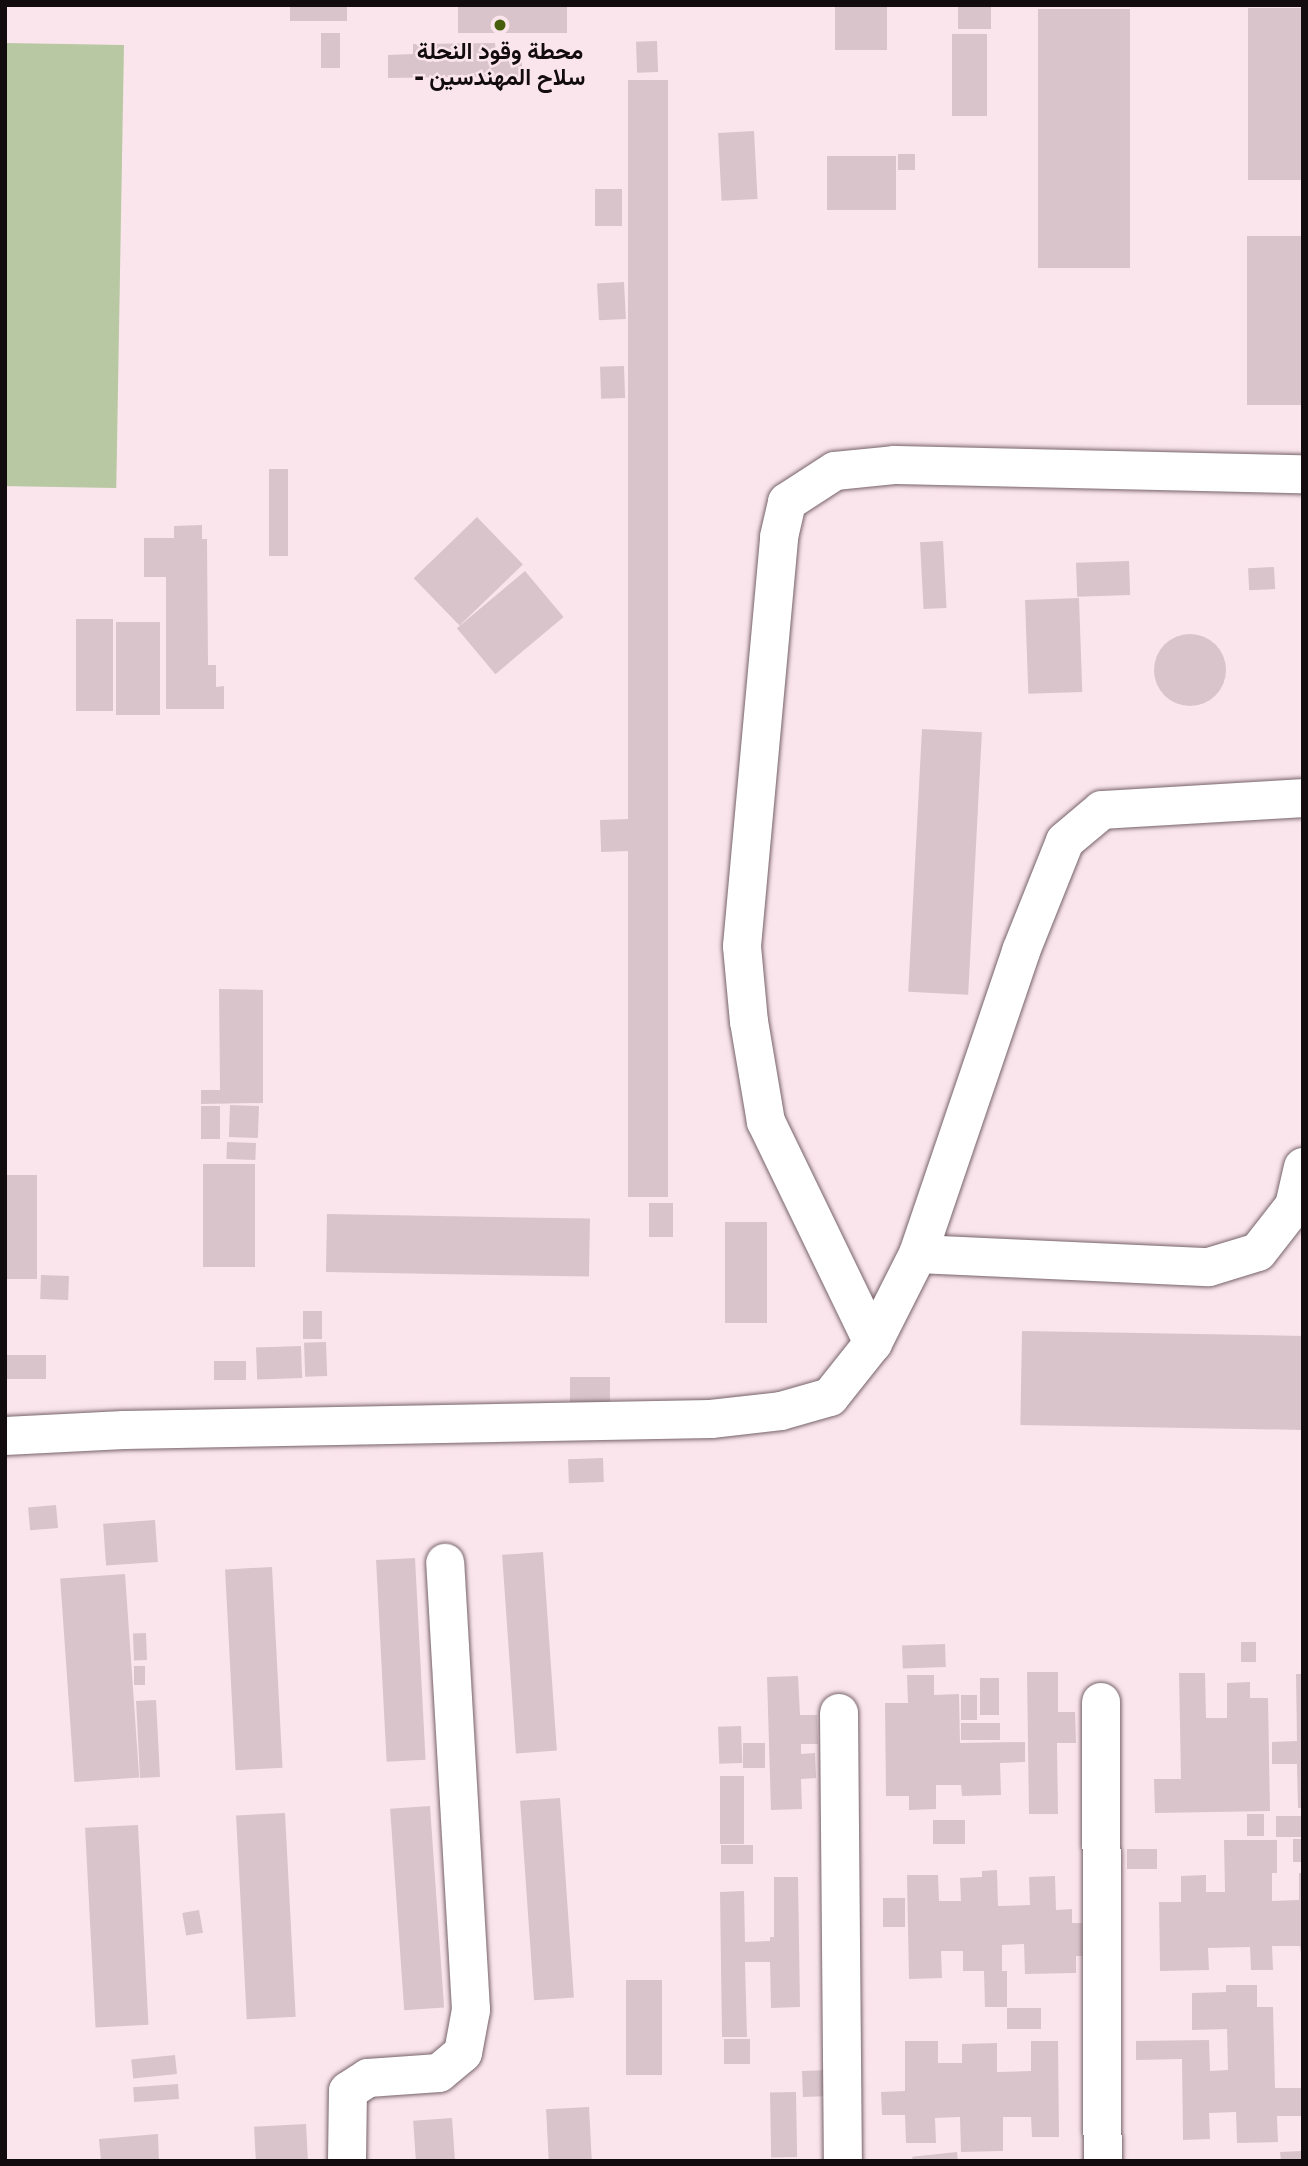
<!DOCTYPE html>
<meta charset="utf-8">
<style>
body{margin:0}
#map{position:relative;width:1308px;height:2166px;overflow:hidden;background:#fbe5ed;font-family:"Golos Text",Vazirmatn,sans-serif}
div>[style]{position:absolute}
.green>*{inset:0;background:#b8c8a2;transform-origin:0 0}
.building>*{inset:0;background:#d9c4cc;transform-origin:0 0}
.round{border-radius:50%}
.roads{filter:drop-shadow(0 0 2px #76636a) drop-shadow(0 0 2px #76636a)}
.minor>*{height:38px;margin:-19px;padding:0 19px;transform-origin:19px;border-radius:19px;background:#fff}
.dots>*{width:19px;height:19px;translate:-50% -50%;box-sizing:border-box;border:4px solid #fbe5ed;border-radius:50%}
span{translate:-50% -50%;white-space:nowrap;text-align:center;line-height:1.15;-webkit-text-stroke:5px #fbe5ed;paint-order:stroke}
.poi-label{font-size:23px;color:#130c0f;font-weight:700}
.frame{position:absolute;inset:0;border:7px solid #130c0f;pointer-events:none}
</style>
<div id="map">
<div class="green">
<i style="left:5px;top:43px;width:119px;height:443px;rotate:1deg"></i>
</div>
<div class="building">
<i style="left:290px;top:5px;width:57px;height:16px"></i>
<i style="left:458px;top:5px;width:109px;height:28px"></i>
<i style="left:835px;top:5px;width:52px;height:45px"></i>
<i style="left:958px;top:5px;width:33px;height:24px"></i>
<i style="left:1303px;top:8px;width:172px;height:55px;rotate:90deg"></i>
<i style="left:1038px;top:9px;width:92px;height:259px"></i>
<i style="left:321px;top:33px;width:19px;height:35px"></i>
<i style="left:952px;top:34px;width:35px;height:82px"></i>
<i style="left:657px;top:41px;width:31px;height:21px;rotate:88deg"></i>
<i style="clip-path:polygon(495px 43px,496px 53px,522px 52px,522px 76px,388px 78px,388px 55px,413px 54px,413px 44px)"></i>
<i style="left:628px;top:80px;width:40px;height:1117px"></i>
<i style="left:754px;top:131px;width:68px;height:36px;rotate:87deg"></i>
<i style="left:898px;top:154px;width:17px;height:16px"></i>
<i style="left:896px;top:156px;width:54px;height:69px;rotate:90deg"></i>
<i style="left:595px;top:189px;width:27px;height:37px"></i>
<i style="left:1247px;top:236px;width:56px;height:169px"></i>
<i style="left:624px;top:282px;width:37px;height:27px;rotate:87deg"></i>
<i style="left:624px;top:366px;width:32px;height:24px;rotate:88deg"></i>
<i style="left:269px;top:469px;width:19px;height:87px"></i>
<i style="left:477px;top:517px;width:66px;height:88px;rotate:46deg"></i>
<i style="clip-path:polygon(202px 525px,202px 539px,207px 539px,208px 665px,216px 665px,216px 687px,224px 686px,224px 709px,166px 709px,166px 577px,144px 577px,144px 538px,174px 538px,174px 526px)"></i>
<i style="left:943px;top:541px;width:67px;height:23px;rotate:87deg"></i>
<i style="left:1129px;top:561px;width:34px;height:53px;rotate:88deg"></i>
<i style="left:1274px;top:567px;width:22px;height:26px;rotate:87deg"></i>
<i style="left:525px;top:571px;width:60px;height:89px;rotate:50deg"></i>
<i style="left:1079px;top:598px;width:94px;height:54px;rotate:88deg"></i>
<i style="left:76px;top:619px;width:37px;height:92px"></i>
<i style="left:116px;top:622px;width:44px;height:93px"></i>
<i class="round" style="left:1154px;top:634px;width:72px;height:72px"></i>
<i style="left:922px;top:729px;width:60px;height:263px;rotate:3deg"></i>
<i style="left:628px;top:819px;width:32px;height:28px;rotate:88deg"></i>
<i style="clip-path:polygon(219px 989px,263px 990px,263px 1103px,201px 1104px,201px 1090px,220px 1090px)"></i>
<i style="left:230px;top:1105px;width:29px;height:32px;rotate:2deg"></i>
<i style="left:201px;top:1106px;width:19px;height:33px"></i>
<i style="left:227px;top:1142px;width:29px;height:17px;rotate:2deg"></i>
<i style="left:203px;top:1164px;width:52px;height:103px"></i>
<i style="left:7px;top:1175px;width:30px;height:104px"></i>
<i style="left:649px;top:1203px;width:24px;height:34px"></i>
<i style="left:327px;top:1214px;width:263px;height:58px;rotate:1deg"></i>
<i style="left:725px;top:1222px;width:42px;height:101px"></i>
<i style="left:41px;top:1275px;width:28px;height:24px;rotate:2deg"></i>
<i style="left:303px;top:1311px;width:19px;height:28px"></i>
<i style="left:1022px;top:1331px;width:281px;height:94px;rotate:1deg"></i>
<i style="left:326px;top:1342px;width:34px;height:22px;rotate:88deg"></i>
<i style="left:301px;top:1346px;width:32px;height:45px;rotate:88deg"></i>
<i style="left:5px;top:1355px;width:41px;height:24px"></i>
<i style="left:246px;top:1361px;width:19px;height:32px;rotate:90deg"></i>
<i style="left:570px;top:1377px;width:40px;height:25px"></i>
<i style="left:603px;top:1458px;width:24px;height:35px;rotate:88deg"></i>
<i style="left:56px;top:1505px;width:23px;height:28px;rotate:85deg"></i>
<i style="left:155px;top:1520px;width:42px;height:52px;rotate:86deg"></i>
<i style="left:543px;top:1552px;width:199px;height:41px;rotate:86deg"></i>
<i style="left:415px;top:1558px;width:202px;height:39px;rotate:87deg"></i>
<i style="left:272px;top:1567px;width:201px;height:47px;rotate:87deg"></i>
<i style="left:125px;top:1574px;width:204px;height:65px;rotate:86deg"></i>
<i style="left:146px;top:1633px;width:27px;height:13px;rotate:88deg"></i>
<i style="left:1241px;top:1642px;width:15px;height:20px"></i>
<i style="left:945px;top:1644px;width:23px;height:43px;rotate:88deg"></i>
<i style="left:134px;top:1666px;width:11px;height:19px"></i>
<i style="clip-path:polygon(1027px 1672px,1058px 1672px,1058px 1712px,1075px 1712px,1076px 1743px,1057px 1743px,1058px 1814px,1029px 1814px)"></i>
<i style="clip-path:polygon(1179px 1673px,1205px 1673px,1206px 1718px,1227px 1718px,1227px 1683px,1250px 1682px,1250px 1698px,1268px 1698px,1270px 1811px,1155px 1813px,1154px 1779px,1181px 1779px)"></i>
<i style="clip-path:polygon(1296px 1674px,1303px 1674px,1303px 1808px,1298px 1808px,1297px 1764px,1272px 1764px,1272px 1742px,1297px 1741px)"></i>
<i style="clip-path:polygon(907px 1675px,934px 1675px,934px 1695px,959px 1694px,960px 1743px,1025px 1742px,1025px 1762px,1000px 1763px,1001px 1795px,962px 1796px,961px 1785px,936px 1785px,936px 1809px,909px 1810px,909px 1796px,886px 1796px,885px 1703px,908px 1703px)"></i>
<i style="clip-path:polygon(798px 1676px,800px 1715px,817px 1715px,818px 1744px,801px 1744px,801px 1754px,815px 1753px,816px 1778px,801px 1779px,802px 1809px,771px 1810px,767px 1677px)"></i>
<i style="left:980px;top:1678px;width:19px;height:37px"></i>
<i style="left:977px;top:1695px;width:25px;height:16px;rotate:90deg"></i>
<i style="left:156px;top:1700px;width:77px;height:20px;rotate:87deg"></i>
<i style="left:961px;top:1723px;width:39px;height:17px"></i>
<i style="left:741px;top:1726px;width:37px;height:23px;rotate:88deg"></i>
<i style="left:743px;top:1743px;width:22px;height:25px"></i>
<i style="left:720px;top:1776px;width:24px;height:68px"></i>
<i style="left:560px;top:1798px;width:200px;height:40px;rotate:86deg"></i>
<i style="left:430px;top:1806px;width:202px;height:40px;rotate:86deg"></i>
<i style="left:285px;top:1813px;width:204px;height:49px;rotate:87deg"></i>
<i style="left:1247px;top:1814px;width:17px;height:22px"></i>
<i style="left:1303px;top:1816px;width:21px;height:27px;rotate:90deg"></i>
<i style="left:933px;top:1820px;width:32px;height:24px"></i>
<i style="left:138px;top:1825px;width:200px;height:53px;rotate:87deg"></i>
<i style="left:1293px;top:1839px;width:10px;height:23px"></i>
<i style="clip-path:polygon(1224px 1840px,1277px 1840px,1277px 1873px,1272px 1873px,1272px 1901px,1299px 1900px,1299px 1873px,1303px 1873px,1303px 1971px,1300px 1946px,1272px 1946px,1273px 1970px,1251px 1970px,1250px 1947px,1208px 1948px,1209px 1970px,1160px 1971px,1159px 1902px,1181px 1902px,1181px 1876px,1206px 1875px,1206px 1892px,1225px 1892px)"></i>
<i style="left:721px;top:1845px;width:32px;height:19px"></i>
<i style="left:1157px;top:1849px;width:20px;height:30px;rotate:90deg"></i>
<i style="clip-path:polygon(997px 1870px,998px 1906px,1030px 1905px,1029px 1877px,1055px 1876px,1056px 1910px,1072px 1909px,1072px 1923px,1082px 1923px,1083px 1956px,1076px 1956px,1076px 1973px,1025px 1974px,1024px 1944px,1002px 1945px,1002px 1971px,1007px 1971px,1007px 2007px,985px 2007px,984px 1971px,963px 1971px,963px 1951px,941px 1951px,942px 1978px,909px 1979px,907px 1875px,938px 1875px,939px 1901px,961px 1901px,960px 1878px,982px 1877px,982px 1871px)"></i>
<i style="clip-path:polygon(774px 1877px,798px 1877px,800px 2007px,771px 2008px,770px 1962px,745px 1962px,747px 2037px,722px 2037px,720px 1892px,744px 1891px,745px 1942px,770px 1941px,770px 1937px,774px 1937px)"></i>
<i style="left:883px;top:1898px;width:22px;height:29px"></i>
<i style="left:199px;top:1910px;width:23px;height:17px;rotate:80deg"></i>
<i style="left:626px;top:1980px;width:36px;height:95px"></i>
<i style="clip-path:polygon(1226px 1985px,1257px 1985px,1257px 2007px,1273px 2007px,1275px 2088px,1303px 2088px,1303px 2116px,1277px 2116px,1278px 2142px,1237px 2143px,1236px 2112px,1209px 2113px,1210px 2139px,1183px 2140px,1182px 2059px,1136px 2060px,1136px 2041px,1209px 2040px,1210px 2071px,1228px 2070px,1227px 2029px,1192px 2030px,1192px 1993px,1226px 1992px)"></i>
<i style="left:1041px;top:2008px;width:21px;height:34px;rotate:90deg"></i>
<i style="left:750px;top:2039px;width:25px;height:26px;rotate:90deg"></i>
<i style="clip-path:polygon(905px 2041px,938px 2041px,938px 2063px,962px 2063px,962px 2044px,997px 2043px,997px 2072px,1031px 2071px,1031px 2041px,1058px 2041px,1059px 2137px,1032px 2137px,1031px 2117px,1003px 2117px,1003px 2151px,961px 2152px,960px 2117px,935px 2118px,936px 2143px,906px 2143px,905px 2115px,882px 2115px,881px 2092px,905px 2091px)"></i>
<i style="left:175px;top:2055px;width:19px;height:44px;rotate:84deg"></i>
<i style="left:830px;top:2070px;width:26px;height:28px;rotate:88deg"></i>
<i style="left:178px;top:2084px;width:15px;height:45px;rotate:86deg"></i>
<i style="left:796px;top:2092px;width:65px;height:26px;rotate:89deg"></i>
<i style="left:589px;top:2107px;width:54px;height:43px;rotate:87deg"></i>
<i style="left:452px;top:2118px;width:43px;height:39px;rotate:86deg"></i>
<i style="left:306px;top:2124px;width:37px;height:52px;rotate:87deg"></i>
<i style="clip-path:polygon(158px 2134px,159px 2161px,101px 2161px,99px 2139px)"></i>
<i style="clip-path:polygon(1302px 2151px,1302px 2161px,1281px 2161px,1280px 2152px)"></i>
<i style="left:957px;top:2152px;width:9px;height:45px;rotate:84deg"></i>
</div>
<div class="roads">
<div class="minor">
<i style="left:918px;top:1254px;width:291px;rotate:2.6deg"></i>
<i style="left:1209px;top:1267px;width:51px;rotate:-17deg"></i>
<i style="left:1258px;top:1252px;width:58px;rotate:-52deg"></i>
<i style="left:1294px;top:1206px;width:40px;rotate:-77deg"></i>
<i style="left:873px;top:1343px;width:246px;rotate:-115.8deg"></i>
<i style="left:766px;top:1122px;width:101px;rotate:-99.6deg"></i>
<i style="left:749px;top:1022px;width:76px;rotate:-95.3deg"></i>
<i style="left:742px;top:946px;width:411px;rotate:-84.8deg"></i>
<i style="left:779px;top:537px;width:36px;rotate:-77deg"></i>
<i style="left:787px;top:502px;width:57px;rotate:-32.9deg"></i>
<i style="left:835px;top:471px;width:59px;rotate:-5.8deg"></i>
<i style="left:894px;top:465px;width:409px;rotate:1.3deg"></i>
<i style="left:5px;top:1436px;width:119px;rotate:-2.9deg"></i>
<i style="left:124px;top:1430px;width:587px;rotate:-1.07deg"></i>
<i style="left:711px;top:1419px;width:70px;rotate:-6.5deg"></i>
<i style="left:781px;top:1411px;width:51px;rotate:-15.9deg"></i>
<i style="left:830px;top:1397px;width:69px;rotate:-51.5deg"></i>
<i style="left:873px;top:1343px;width:100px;rotate:-63.2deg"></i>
<i style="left:918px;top:1254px;width:320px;rotate:-71.2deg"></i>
<i style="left:1021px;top:951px;width:118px;rotate:-68.2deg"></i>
<i style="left:1065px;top:841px;width:48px;rotate:-40deg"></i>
<i style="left:1102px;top:810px;width:201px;rotate:-3.4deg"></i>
<i style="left:1101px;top:1702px;width:459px;rotate:89.8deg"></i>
<i style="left:839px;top:1713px;width:448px;rotate:89.5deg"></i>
<i style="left:347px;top:2161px;width:70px;rotate:-89.2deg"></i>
<i style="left:348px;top:2091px;width:24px;rotate:-33deg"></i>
<i style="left:368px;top:2078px;width:71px;rotate:-4deg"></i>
<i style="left:439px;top:2073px;width:31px;rotate:-40deg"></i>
<i style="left:463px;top:2053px;width:44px;rotate:-79.5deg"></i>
<i style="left:471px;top:2010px;width:448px;rotate:-93.3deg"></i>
</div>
</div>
<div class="dots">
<i style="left:500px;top:25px;background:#475f0c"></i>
</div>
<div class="poi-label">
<span style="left:500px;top:63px">محطة وقود النحلة<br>- سلاح المهندسين</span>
</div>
<div class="frame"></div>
</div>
